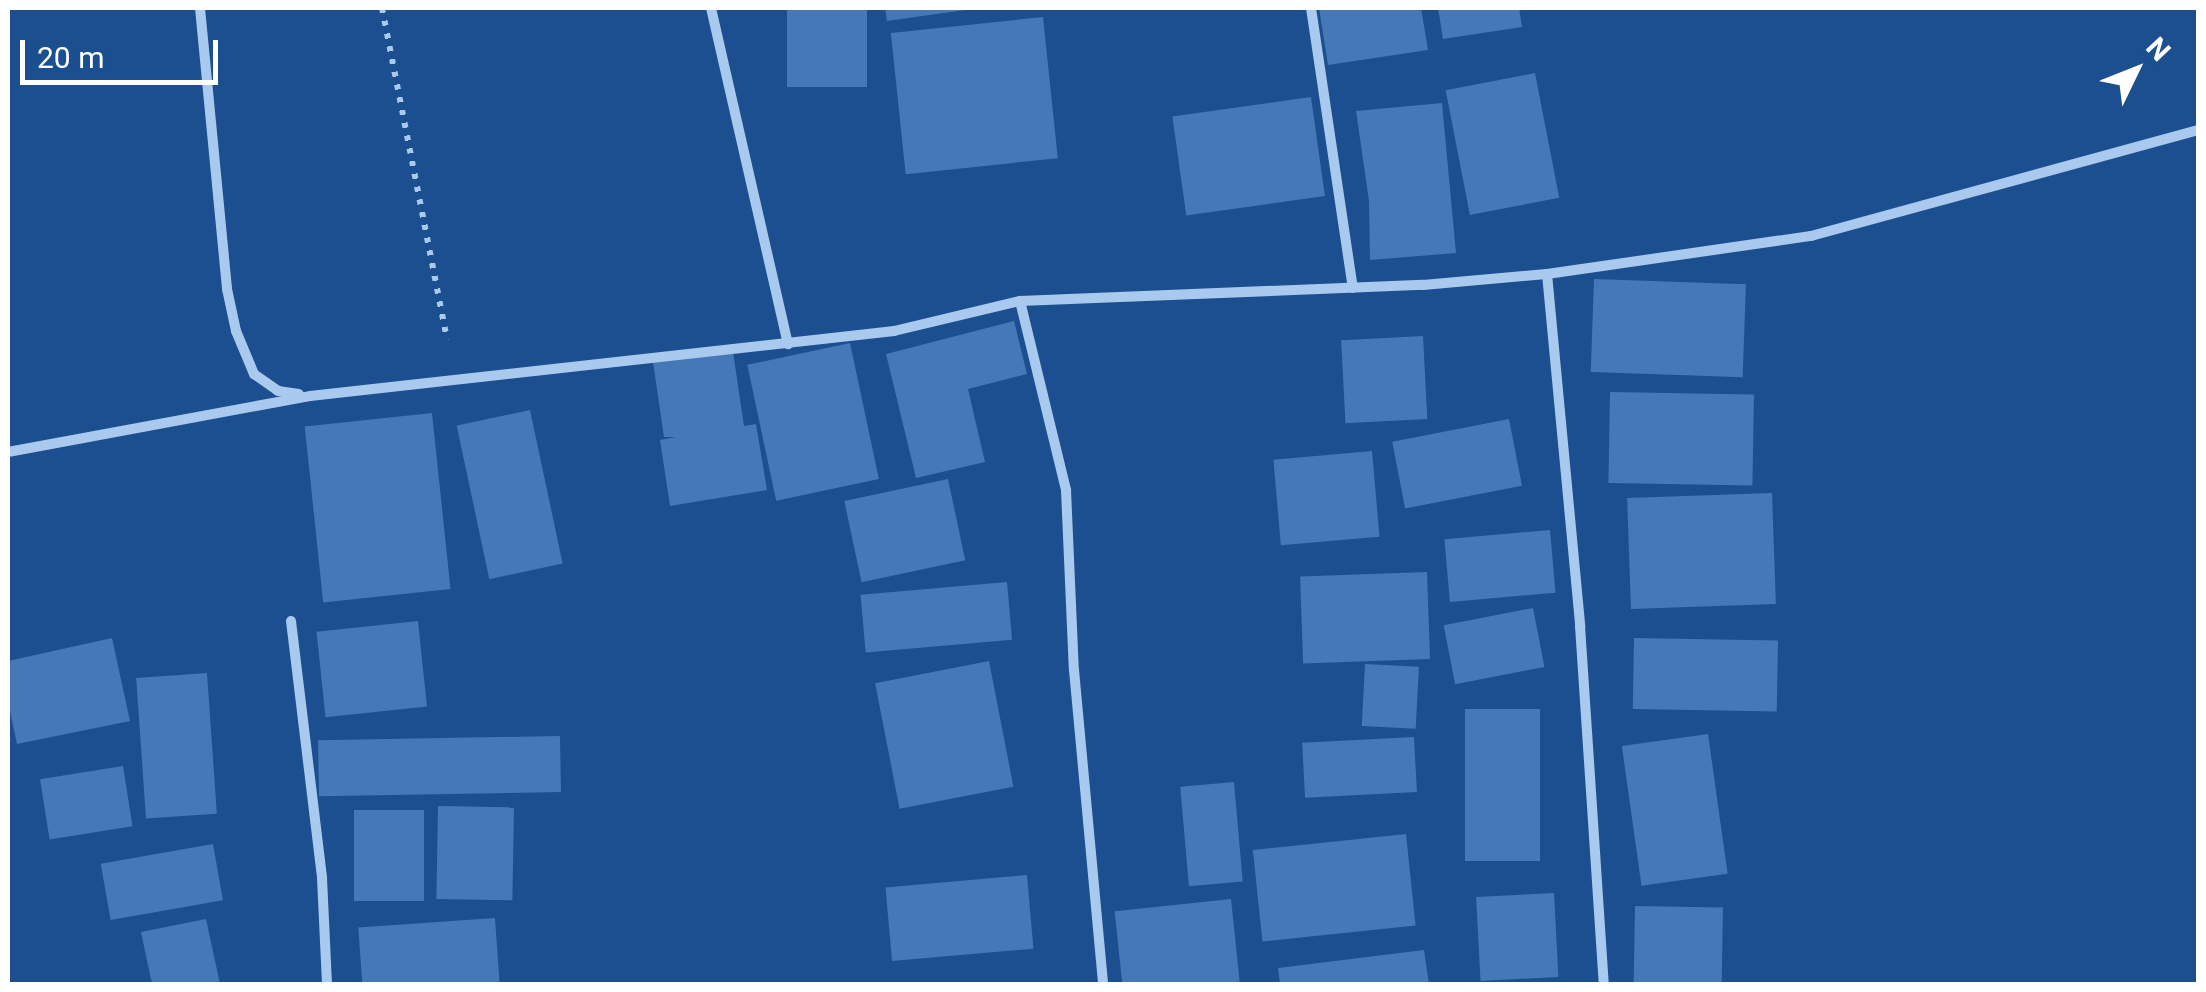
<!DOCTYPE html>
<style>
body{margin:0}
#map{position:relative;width:2206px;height:992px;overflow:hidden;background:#1b4f8f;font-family:Roboto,sans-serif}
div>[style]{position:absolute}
.building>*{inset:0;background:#4478b7;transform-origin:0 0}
.path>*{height:6px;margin-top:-3px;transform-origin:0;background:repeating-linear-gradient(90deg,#a9c9ee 0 5px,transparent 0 13px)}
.minor>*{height:10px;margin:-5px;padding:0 5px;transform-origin:5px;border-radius:5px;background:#a9c9ee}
span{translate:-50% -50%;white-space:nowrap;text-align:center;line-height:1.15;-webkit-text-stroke:9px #1b4f8f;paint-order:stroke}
.frame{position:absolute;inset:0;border:10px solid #fff;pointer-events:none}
.north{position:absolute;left:2086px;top:20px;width:100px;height:100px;-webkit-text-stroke:8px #1b4f8f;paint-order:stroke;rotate:47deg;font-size:28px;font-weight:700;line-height:40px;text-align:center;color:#fff}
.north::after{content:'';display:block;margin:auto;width:35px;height:45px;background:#fff;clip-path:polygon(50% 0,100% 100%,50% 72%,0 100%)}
.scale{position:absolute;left:20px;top:40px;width:198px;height:45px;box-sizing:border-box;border:5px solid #fff;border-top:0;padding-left:12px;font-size:30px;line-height:35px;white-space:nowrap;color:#fff;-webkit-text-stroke:8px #1b4f8f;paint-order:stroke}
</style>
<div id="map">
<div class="building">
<i style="left:787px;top:8px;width:80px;height:79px"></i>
<i style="clip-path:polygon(885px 8px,965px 8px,965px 10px,887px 21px)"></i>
<i style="clip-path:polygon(1319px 8px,1421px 8px,1428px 50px,1328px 65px)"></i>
<i style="clip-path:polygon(1438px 8px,1519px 8px,1522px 27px,1443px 39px)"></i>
<i style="left:1043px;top:17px;width:142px;height:153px;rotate:84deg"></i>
<i style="left:1535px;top:73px;width:127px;height:91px;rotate:79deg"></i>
<i style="left:1311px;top:97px;width:100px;height:140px;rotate:82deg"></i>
<i style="clip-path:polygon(1442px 103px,1456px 253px,1370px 260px,1369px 201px,1356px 111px)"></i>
<i style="left:1594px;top:279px;width:152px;height:93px;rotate:2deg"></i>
<i style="clip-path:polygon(1014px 321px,1027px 374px,968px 389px,985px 462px,916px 478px,886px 354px)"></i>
<i style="left:1423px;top:336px;width:83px;height:82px;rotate:87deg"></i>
<i style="left:850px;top:343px;width:139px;height:105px;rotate:78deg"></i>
<i style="clip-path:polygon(733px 352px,744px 426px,756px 424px,767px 490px,670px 506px,660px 440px,676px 437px,664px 437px,653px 362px)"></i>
<i style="left:1610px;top:392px;width:144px;height:91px;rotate:1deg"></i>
<i style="left:530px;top:410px;width:157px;height:75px;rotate:78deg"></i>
<i style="left:432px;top:413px;width:177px;height:128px;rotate:84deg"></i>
<i style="left:1509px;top:419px;width:68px;height:119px;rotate:79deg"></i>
<i style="left:1372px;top:451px;width:86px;height:99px;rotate:85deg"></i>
<i style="left:948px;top:479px;width:83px;height:106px;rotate:78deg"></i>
<i style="left:1772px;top:493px;width:111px;height:145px;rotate:88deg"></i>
<i style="left:1550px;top:530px;width:63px;height:106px;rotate:85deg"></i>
<i style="left:1427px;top:572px;width:87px;height:127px;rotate:88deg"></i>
<i style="left:1007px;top:582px;width:58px;height:147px;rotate:85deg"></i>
<i style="left:1533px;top:608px;width:60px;height:91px;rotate:79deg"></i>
<i style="left:418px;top:621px;width:86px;height:102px;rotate:84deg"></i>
<i style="clip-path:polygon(112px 638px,130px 721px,17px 744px,8px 702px,8px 661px)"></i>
<i style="left:1634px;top:638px;width:144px;height:71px;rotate:1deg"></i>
<i style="left:989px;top:661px;width:128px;height:116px;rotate:79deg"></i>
<i style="left:1365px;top:664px;width:54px;height:62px;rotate:3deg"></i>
<i style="left:207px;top:673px;width:141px;height:71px;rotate:86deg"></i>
<i style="left:1465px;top:709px;width:75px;height:152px"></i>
<i style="left:1708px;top:734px;width:141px;height:87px;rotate:82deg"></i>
<i style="left:560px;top:736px;width:56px;height:242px;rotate:89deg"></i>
<i style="left:1414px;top:737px;width:55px;height:112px;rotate:87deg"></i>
<i style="left:123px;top:766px;width:61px;height:84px;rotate:81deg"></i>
<i style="left:1234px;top:782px;width:100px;height:54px;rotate:85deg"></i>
<i style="left:438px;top:806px;width:76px;height:93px;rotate:1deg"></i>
<i style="left:354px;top:810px;width:70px;height:91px"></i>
<i style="left:1406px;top:834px;width:92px;height:154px;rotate:84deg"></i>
<i style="left:213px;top:844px;width:57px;height:114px;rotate:80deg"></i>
<i style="left:1027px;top:875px;width:74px;height:142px;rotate:85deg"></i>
<i style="left:1554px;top:893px;width:84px;height:78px;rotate:87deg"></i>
<i style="left:1231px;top:899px;width:83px;height:117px;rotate:84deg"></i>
<i style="left:1635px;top:906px;width:88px;height:78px;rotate:1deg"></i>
<i style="left:495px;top:918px;width:65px;height:137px;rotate:86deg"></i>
<i style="clip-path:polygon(206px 919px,220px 984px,152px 984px,141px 932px)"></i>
<i style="clip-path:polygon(1424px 950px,1429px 984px,1280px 984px,1278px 968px)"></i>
</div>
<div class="path">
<i style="left:382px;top:8px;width:338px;rotate:78.9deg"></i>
</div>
<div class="minor">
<i style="left:200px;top:8px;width:282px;rotate:84.5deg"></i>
<i style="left:227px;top:289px;width:43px;rotate:77.9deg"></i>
<i style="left:236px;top:331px;width:47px;rotate:67.3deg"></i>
<i style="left:254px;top:374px;width:29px;rotate:35deg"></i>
<i style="left:278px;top:391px;width:21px;rotate:8deg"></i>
<i style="left:711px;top:8px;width:345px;rotate:77.1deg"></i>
<i style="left:1311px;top:8px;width:283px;rotate:81.5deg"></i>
<i style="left:1547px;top:274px;width:354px;rotate:84.6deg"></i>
<i style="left:1580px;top:626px;width:359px;rotate:86.2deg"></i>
<i style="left:1020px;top:301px;width:195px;rotate:76.3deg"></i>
<i style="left:1066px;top:490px;width:180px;rotate:87.5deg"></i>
<i style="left:1074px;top:670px;width:315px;rotate:84.7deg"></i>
<i style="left:8px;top:452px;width:307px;rotate:-10.5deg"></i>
<i style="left:310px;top:396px;width:588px;rotate:-6.35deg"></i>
<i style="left:894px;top:331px;width:130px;rotate:-13.4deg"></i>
<i style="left:1020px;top:301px;width:403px;rotate:-2.3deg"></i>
<i style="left:1423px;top:285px;width:124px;rotate:-5.1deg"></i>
<i style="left:1547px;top:274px;width:267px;rotate:-8.2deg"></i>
<i style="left:1811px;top:236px;width:401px;rotate:-15.3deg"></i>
<i style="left:291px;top:621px;width:259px;rotate:83.1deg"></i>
<i style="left:322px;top:878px;width:106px;rotate:87.3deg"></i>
</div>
<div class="frame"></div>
<div class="north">N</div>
<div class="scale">20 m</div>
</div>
